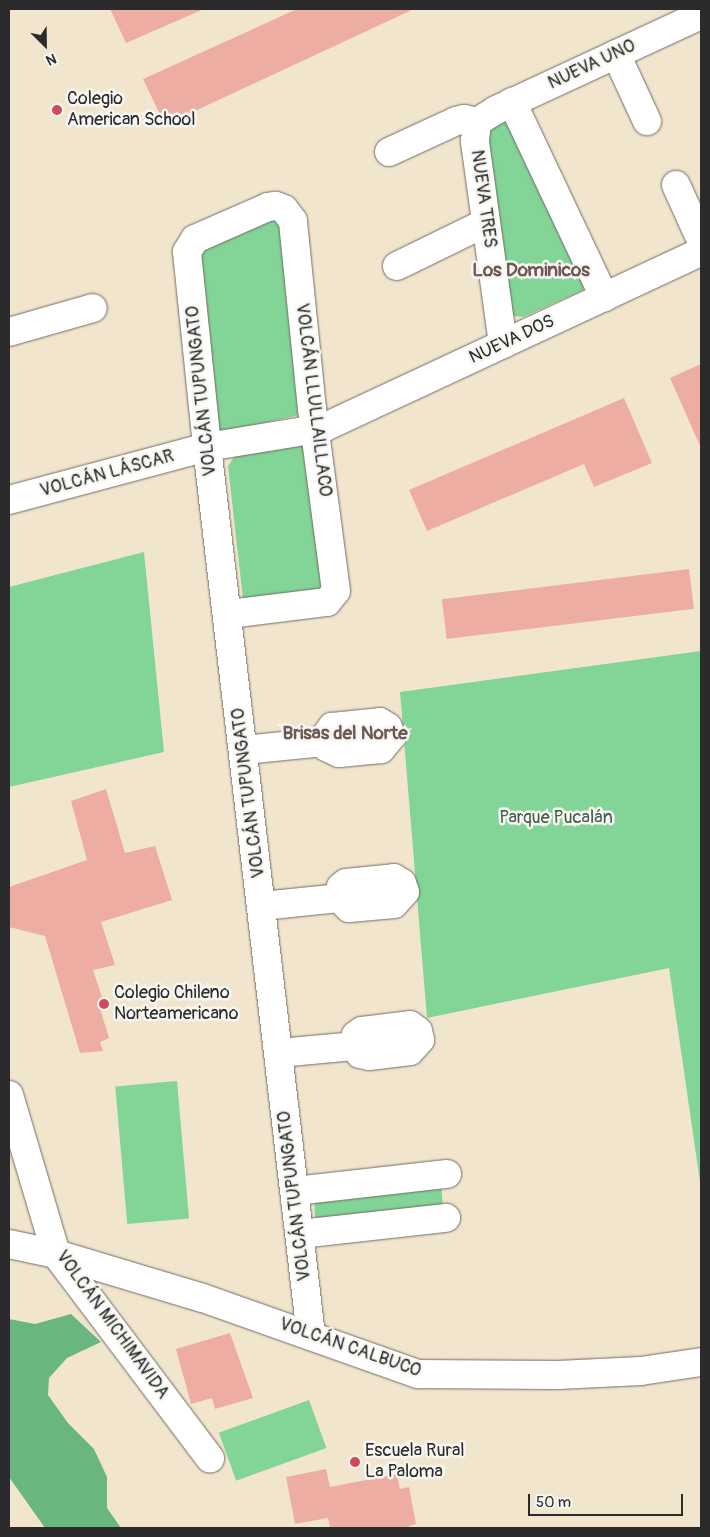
<!DOCTYPE html>
<meta charset="utf-8">
<style>
body{margin:0}
#map{position:relative;width:710px;height:1537px;overflow:hidden;background:#f2e5ce;font-family:Pangolin,sans-serif}
div>[style]{position:absolute}
.green>*{inset:0;background:#82d597;transform-origin:0 0}
.forest>*{inset:0;background:#69b680}
.building>*{inset:0;background:#eeada3;transform-origin:0 0}
.roads{filter:drop-shadow(0 0 1px #716c64) drop-shadow(0 0 1px #716c64)}
.minor>*{height:28px;margin:-14px;padding:0 14px;transform-origin:14px;border-radius:14px;background:#fff}
.dots>*{width:14px;height:14px;translate:-50% -50%;box-sizing:border-box;border:2px solid #f6f6f2;border-radius:50%}
span{translate:-50% -50%;white-space:nowrap;text-align:center;line-height:1.15;-webkit-text-stroke:5px #f6f6f2;paint-order:stroke}
.street-label{font-size:18px;color:#2b2b2b}
.poi-label{font-size:18px;color:#2b2b2b}
.left{translate:0 -50%;text-align:left}
.park-label{font-size:18px;color:#455e4b}
.neighbourhood-label{font-size:19px;color:#6f5855;font-weight:700}
.frame{position:absolute;inset:0;border:10px solid #2b2b2b;pointer-events:none}
.north{position:absolute;left:20px;top:20px;width:50px;height:50px;-webkit-text-stroke:4px #f6f6f2;paint-order:stroke;rotate:157deg;font-size:14px;font-weight:700;line-height:20px;text-align:center;color:#2b2b2b}
.north::after{content:'';display:block;margin:auto;width:18px;height:22px;background:#2b2b2b;clip-path:polygon(50% 0,100% 100%,50% 72%,0 100%)}
.scale{position:absolute;left:528px;top:1494px;width:155px;height:22px;box-sizing:border-box;border:2px solid #2b2b2b;border-top:0;padding-left:6px;font-size:15px;line-height:18px;white-space:nowrap;color:#2b2b2b;-webkit-text-stroke:4px #f6f6f2;paint-order:stroke}
</style>
<div id="map">
<div class="green">
<i style="clip-path:polygon(509px 122px,586px 279px,583px 290px,523px 317px,514px 316px,509px 309px,485px 143px,490px 131px,498px 124px)"></i>
<i style="clip-path:polygon(282px 216px,304px 414px,222px 432px,216px 430px,195px 248px)"></i>
<i style="clip-path:polygon(304px 445px,325px 591px,243px 599px,228px 466px,236px 454px)"></i>
<i style="clip-path:polygon(144px 552px,164px 752px,9px 787px,9px 587px)"></i>
<i style="clip-path:polygon(701px 651px,701px 1189px,669px 968px,427px 1018px,400px 692px)"></i>
<i style="left:177px;top:1081px;width:138px;height:62px;rotate:85deg"></i>
<i style="left:441px;top:1181px;width:29px;height:128px;rotate:86deg"></i>
<i style="left:309px;top:1400px;width:51px;height:96px;rotate:70deg"></i>
</div>
<div class="forest">
<i style="clip-path:polygon(71px 1314px,101px 1342px,67px 1358px,49px 1378px,48px 1395px,68px 1423px,94px 1449px,107px 1477px,107px 1508px,121px 1528px,45px 1528px,9px 1477px,9px 1319px,35px 1324px)"></i>
</div>
<div class="building">
<i style="clip-path:polygon(110px 9px,204px 9px,126px 43px)"></i>
<i style="clip-path:polygon(297px 9px,414px 9px,165px 125px,143px 79px)"></i>
<i style="clip-path:polygon(701px 364px,701px 448px,670px 378px)"></i>
<i style="clip-path:polygon(624px 398px,652px 463px,594px 487px,584px 464px,427px 531px,409px 490px)"></i>
<i style="left:689px;top:569px;width:40px;height:249px;rotate:83deg"></i>
<i style="clip-path:polygon(106px 789px,125px 853px,155px 846px,172px 900px,101px 922px,115px 965px,93px 970px,103px 1000px,99px 1005px,109px 1038px,100px 1042px,103px 1051px,80px 1053px,45px 936px,9px 927px,9px 887px,87px 860px,71px 801px)"></i>
<i style="clip-path:polygon(230px 1333px,253px 1398px,215px 1409px,212px 1398px,191px 1404px,176px 1349px)"></i>
<i style="clip-path:polygon(326px 1469px,330px 1487px,397px 1474px,400px 1489px,409px 1487px,416px 1524px,404px 1528px,330px 1528px,328px 1518px,295px 1524px,286px 1477px)"></i>
</div>
<div class="roads">
<div class="minor">
<i style="left:616px;top:54px;width:74px;rotate:65.2deg"></i>
<i style="left:512px;top:102px;width:216px;rotate:64.7deg"></i>
<i style="left:389px;top:152px;width:74px;rotate:-24.8deg"></i>
<i style="left:456px;top:121px;width:8px;rotate:-14deg"></i>
<i style="left:464px;top:119px;width:13px;rotate:13deg"></i>
<i style="left:676px;top:185px;width:60px;rotate:65.6deg"></i>
<i style="left:397px;top:266px;width:98px;rotate:-26deg"></i>
<i style="left:9px;top:332px;width:87px;rotate:-15.9deg"></i>
<i style="left:503px;top:344px;width:205px;rotate:-97.9deg"></i>
<i style="left:475px;top:141px;width:19px;rotate:-84deg"></i>
<i style="left:477px;top:122px;width:22px;rotate:-32deg"></i>
<i style="left:496px;top:110px;width:226px;rotate:-24.9deg"></i>
<i style="left:9px;top:500px;width:205px;rotate:-15deg"></i>
<i style="left:207px;top:447px;width:118px;rotate:-9.3deg"></i>
<i style="left:323px;top:428px;width:417px;rotate:-25deg"></i>
<i style="left:229px;top:614px;width:99px;rotate:-7deg"></i>
<i style="left:327px;top:602px;width:14px;rotate:-51deg"></i>
<i style="left:336px;top:591px;width:184px;rotate:-97.5deg"></i>
<i style="left:312px;top:409px;width:189px;rotate:-95.8deg"></i>
<i style="left:293px;top:221px;width:15px;rotate:-127deg"></i>
<i style="left:284px;top:209px;width:9px;rotate:-159deg"></i>
<i style="left:276px;top:206px;width:8px;rotate:173deg"></i>
<i style="left:268px;top:207px;width:80px;rotate:156.3deg"></i>
<i style="left:195px;top:239px;width:15px;rotate:122deg"></i>
<i style="left:187px;top:252px;width:196px;rotate:84.1deg"></i>
<i style="left:207px;top:447px;width:894px;rotate:83.32deg"></i>
<i style="left:380px;top:722px;width:9px;rotate:32deg"></i>
<i style="left:388px;top:727px;width:10px;rotate:73deg"></i>
<i style="left:391px;top:737px;width:16px;rotate:130deg"></i>
<i style="left:381px;top:749px;width:42px;rotate:174.6deg"></i>
<i style="left:339px;top:753px;width:14px;rotate:-155deg"></i>
<i style="left:326px;top:747px;width:9px;rotate:-103deg"></i>
<i style="left:324px;top:738px;width:14px;rotate:-54deg"></i>
<i style="left:332px;top:727px;width:48px;rotate:-5.9deg"></i>
<i style="left:244px;top:750px;width:80px;rotate:-5.7deg"></i>
<i style="left:394px;top:878px;width:9px;rotate:32deg"></i>
<i style="left:402px;top:883px;width:9px;rotate:72deg"></i>
<i style="left:405px;top:892px;width:16px;rotate:133deg"></i>
<i style="left:394px;top:904px;width:45px;rotate:174.9deg"></i>
<i style="left:349px;top:908px;width:14px;rotate:-135deg"></i>
<i style="left:339px;top:898px;width:11px;rotate:-80deg"></i>
<i style="left:341px;top:887px;width:6px;rotate:-39deg"></i>
<i style="left:346px;top:883px;width:48px;rotate:-5.9deg"></i>
<i style="left:262px;top:906px;width:77px;rotate:-5.9deg"></i>
<i style="left:410px;top:1025px;width:10px;rotate:37deg"></i>
<i style="left:418px;top:1031px;width:9px;rotate:77deg"></i>
<i style="left:420px;top:1040px;width:15px;rotate:132deg"></i>
<i style="left:410px;top:1051px;width:41px;rotate:173deg"></i>
<i style="left:369px;top:1056px;width:9px;rotate:-167deg"></i>
<i style="left:360px;top:1054px;width:10px;rotate:-127deg"></i>
<i style="left:354px;top:1046px;width:11px;rotate:-80deg"></i>
<i style="left:356px;top:1035px;width:7px;rotate:-34deg"></i>
<i style="left:362px;top:1031px;width:48px;rotate:-7.1deg"></i>
<i style="left:279px;top:1053px;width:75px;rotate:-5.3deg"></i>
<i style="left:9px;top:1095px;width:166px;rotate:73.5deg"></i>
<i style="left:56px;top:1254px;width:256px;rotate:53deg"></i>
<i style="left:295px;top:1191px;width:153px;rotate:-6.4deg"></i>
<i style="left:300px;top:1234px;width:147px;rotate:-6.3deg"></i>
<i style="left:9px;top:1244px;width:48px;rotate:12deg"></i>
<i style="left:56px;top:1254px;width:153px;rotate:16.7deg"></i>
<i style="left:203px;top:1298px;width:228px;rotate:19.5deg"></i>
<i style="left:418px;top:1374px;width:140px;rotate:0.4deg"></i>
<i style="left:558px;top:1375px;width:83px;rotate:-2.8deg"></i>
<i style="left:641px;top:1371px;width:61px;rotate:-8.5deg"></i>
</div>
</div>
<div class="dots">
<i style="left:57px;top:110px;background:#d1495b"></i>
<i style="left:104px;top:1004px;background:#d1495b"></i>
<i style="left:355px;top:1462px;background:#d1495b"></i>
</div>
<div class="street-label">
<span style="left:592px;top:65px;rotate:-25deg">NUEVA UNO</span>
<span style="left:483px;top:199px;rotate:82deg">NUEVA TRES</span>
<span style="left:512px;top:340px;rotate:-25deg">NUEVA DOS</span>
<span style="left:202px;top:391px;rotate:-96deg">VOLCÁN TUPUNGATO</span>
<span style="left:313px;top:400px;rotate:83deg">VOLCÁN LLULLAILLACO</span>
<span style="left:107px;top:474px;rotate:-15deg">VOLCÁN LÁSCAR</span>
<span style="left:249px;top:793px;rotate:-97deg">VOLCÁN TUPUNGATO</span>
<span style="left:295px;top:1196px;rotate:-97deg">VOLCÁN TUPUNGATO</span>
<span style="left:112px;top:1325px;rotate:54deg">VOLCÁN MICHIMAVIDA</span>
<span style="left:350px;top:1348px;rotate:19deg">VOLCÁN CALBUCO</span>
</div>
<div class="poi-label">
<span class="left" style="left:67px;top:110px">Colegio<br>American School</span>
<span class="left" style="left:114px;top:1004px">Colegio Chileno<br>Norteamericano</span>
<span class="left" style="left:365px;top:1462px">Escuela Rural<br>La Paloma</span>
</div>
<div class="park-label">
<span style="left:556px;top:818px">Parque Pucalán</span>
</div>
<div class="neighbourhood-label">
<span style="left:531px;top:271px">Los Dominicos</span>
<span style="left:345px;top:734px">Brisas del Norte</span>
</div>
<div class="frame"></div>
<div class="north">N</div>
<div class="scale">50 m</div>
</div>
